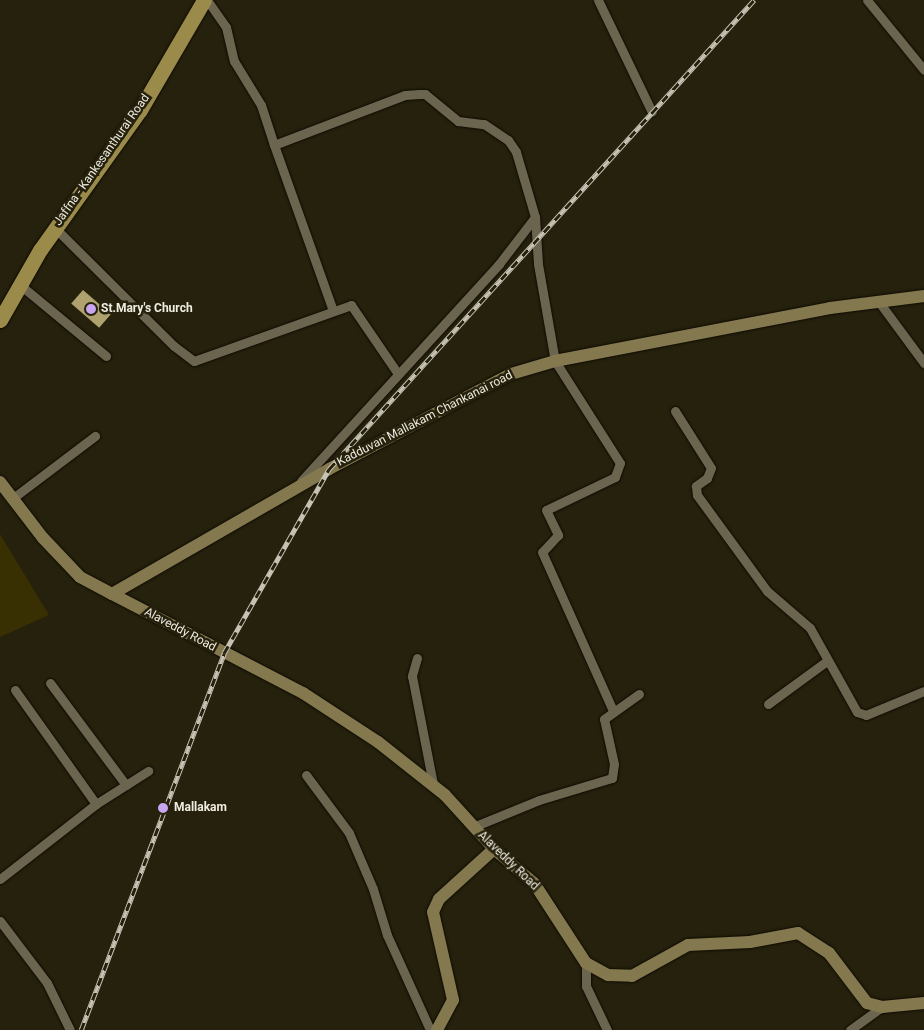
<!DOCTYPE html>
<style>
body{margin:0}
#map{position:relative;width:924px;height:1030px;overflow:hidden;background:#25210d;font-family:Roboto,sans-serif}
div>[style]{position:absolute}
.green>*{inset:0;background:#382f02}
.building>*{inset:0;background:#afa26e;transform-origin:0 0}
.roads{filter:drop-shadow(0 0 1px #0f0a00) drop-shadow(0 0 1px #0f0a00)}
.street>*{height:9px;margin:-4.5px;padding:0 4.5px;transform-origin:4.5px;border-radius:4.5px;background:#6b6550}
.secondary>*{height:12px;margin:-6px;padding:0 6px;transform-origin:6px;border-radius:6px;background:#83784e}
.primary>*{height:15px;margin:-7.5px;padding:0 7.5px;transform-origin:7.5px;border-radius:7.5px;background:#9b8b4b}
.rail>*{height:4.5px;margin-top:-2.25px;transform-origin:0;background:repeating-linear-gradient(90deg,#25210d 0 8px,#c6c3b5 0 16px);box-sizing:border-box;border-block:1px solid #c6c3b5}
.dots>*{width:14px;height:14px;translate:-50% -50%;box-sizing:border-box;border:2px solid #25210d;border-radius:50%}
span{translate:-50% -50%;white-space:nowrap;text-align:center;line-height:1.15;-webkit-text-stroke:5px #25210d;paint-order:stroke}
.street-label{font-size:12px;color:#efece0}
.poi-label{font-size:12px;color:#efece0;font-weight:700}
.left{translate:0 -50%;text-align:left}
</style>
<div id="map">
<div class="green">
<i style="clip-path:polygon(0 534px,49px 615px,0 637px)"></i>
</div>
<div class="building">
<i style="left:83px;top:290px;width:37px;height:18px;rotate:41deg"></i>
</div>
<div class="roads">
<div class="street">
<i style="left:207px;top:0;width:33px;rotate:55deg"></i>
<i style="left:226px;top:27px;width:35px;rotate:77deg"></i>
<i style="left:234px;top:61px;width:52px;rotate:58.5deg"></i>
<i style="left:261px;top:105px;width:42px;rotate:72deg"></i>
<i style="left:274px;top:145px;width:140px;rotate:-20.9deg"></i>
<i style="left:405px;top:95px;width:14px;rotate:-4deg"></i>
<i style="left:419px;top:94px;width:6px"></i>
<i style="left:425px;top:94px;width:43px;rotate:39.3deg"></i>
<i style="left:458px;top:121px;width:26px;rotate:7deg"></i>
<i style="left:484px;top:124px;width:29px;rotate:34deg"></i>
<i style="left:508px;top:140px;width:14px;rotate:56deg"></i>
<i style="left:516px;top:152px;width:68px;rotate:73.7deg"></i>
<i style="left:535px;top:217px;width:47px;rotate:86.3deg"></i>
<i style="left:538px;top:264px;width:98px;rotate:80.1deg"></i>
<i style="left:555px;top:361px;width:121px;rotate:57.5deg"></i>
<i style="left:620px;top:463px;width:15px;rotate:110deg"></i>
<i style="left:615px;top:477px;width:76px;rotate:154.4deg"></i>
<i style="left:546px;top:510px;width:28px;rotate:64deg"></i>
<i style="left:558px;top:535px;width:23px;rotate:133deg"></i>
<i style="left:542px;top:552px;width:174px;rotate:65.9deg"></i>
<i style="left:598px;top:0;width:124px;rotate:64.3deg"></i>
<i style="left:867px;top:0;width:90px;rotate:50.8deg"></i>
<i style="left:274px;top:145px;width:176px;rotate:70.4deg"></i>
<i style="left:55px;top:228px;width:168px;rotate:44.8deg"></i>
<i style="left:174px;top:346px;width:25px;rotate:37deg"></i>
<i style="left:194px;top:361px;width:167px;rotate:-19.6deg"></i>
<i style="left:351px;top:305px;width:83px;rotate:55.7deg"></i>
<i style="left:19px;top:284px;width:113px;rotate:39.6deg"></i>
<i style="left:879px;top:302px;width:76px;rotate:53.6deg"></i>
<i style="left:675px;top:411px;width:67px;rotate:57.7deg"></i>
<i style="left:711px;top:468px;width:11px;rotate:112deg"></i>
<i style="left:707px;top:478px;width:14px;rotate:144deg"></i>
<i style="left:696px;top:486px;width:9px;rotate:84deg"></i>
<i style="left:697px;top:495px;width:119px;rotate:53.9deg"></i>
<i style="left:767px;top:591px;width:57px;rotate:40.7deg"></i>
<i style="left:810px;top:628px;width:96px;rotate:60.8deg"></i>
<i style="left:857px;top:712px;width:9px;rotate:18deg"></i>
<i style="left:866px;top:715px;width:63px;rotate:-22.5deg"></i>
<i style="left:301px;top:481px;width:294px;rotate:-47.6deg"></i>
<i style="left:499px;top:264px;width:59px;rotate:-52.5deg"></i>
<i style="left:13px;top:498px;width:103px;rotate:-37.1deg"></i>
<i style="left:417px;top:658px;width:19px;rotate:106deg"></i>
<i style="left:412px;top:676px;width:110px;rotate:79deg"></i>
<i style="left:50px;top:683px;width:127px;rotate:53.3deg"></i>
<i style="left:15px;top:690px;width:140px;rotate:54.6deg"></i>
<i style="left:768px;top:704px;width:73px;rotate:-36.1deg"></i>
<i style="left:306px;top:775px;width:72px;rotate:53.4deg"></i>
<i style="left:349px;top:833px;width:61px;rotate:66.8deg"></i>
<i style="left:373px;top:889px;width:48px;rotate:73.1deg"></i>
<i style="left:387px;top:935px;width:104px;rotate:65.6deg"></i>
<i style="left:473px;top:827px;width:71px;rotate:-22.2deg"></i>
<i style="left:539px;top:800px;width:76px;rotate:-16.8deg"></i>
<i style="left:612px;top:778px;width:14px;rotate:-82deg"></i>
<i style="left:614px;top:764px;width:46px;rotate:-102.5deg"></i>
<i style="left:604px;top:719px;width:43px;rotate:-35.5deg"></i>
<i style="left:0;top:879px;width:122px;rotate:-38deg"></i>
<i style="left:96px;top:804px;width:62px;rotate:-32.4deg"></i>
<i style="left:0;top:921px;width:78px;rotate:52.8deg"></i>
<i style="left:47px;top:983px;width:52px;rotate:63.9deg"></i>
<i style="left:586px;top:963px;width:23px;rotate:90deg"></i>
<i style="left:586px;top:986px;width:49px;rotate:64.5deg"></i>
<i style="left:850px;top:1030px;width:39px;rotate:-36deg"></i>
</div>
<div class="secondary">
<i style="left:0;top:482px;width:71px;rotate:52.5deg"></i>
<i style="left:43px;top:538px;width:54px;rotate:46.5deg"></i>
<i style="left:80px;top:577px;width:36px;rotate:28deg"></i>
<i style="left:112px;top:594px;width:250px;rotate:-29.9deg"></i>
<i style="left:329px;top:469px;width:205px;rotate:-27.6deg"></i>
<i style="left:511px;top:374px;width:46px;rotate:-16.5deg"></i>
<i style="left:555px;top:361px;width:280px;rotate:-10.9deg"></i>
<i style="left:830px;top:308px;width:95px;rotate:-7.3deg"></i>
<i style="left:112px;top:594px;width:215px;rotate:27.4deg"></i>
<i style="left:303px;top:693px;width:90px;rotate:33.2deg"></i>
<i style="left:378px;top:742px;width:85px;rotate:38.3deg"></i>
<i style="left:445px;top:795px;width:73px;rotate:47.8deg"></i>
<i style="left:494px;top:849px;width:52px;rotate:40.4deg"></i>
<i style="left:534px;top:883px;width:95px;rotate:57deg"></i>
<i style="left:586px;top:963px;width:25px;rotate:29deg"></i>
<i style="left:608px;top:975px;width:24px;rotate:2deg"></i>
<i style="left:632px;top:976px;width:64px;rotate:-29deg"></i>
<i style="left:688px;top:945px;width:62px;rotate:-2.8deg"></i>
<i style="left:750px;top:942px;width:49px;rotate:-10.6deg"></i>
<i style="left:798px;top:933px;width:37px;rotate:33deg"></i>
<i style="left:829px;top:953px;width:63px;rotate:52.8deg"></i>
<i style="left:867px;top:1003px;width:16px;rotate:15deg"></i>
<i style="left:882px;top:1007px;width:42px;rotate:-5.4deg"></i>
<i style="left:437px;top:1030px;width:34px;rotate:-62deg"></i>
<i style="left:453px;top:1000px;width:90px;rotate:-102.8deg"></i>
<i style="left:433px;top:912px;width:14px;rotate:-65deg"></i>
<i style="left:439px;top:899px;width:74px;rotate:-42.3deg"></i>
</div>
<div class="primary">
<i style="left:0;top:320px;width:81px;rotate:-60.3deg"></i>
<i style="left:40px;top:250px;width:172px;rotate:-54.5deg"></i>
<i style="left:140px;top:110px;width:127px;rotate:-59.8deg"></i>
</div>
</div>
<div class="rail">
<i style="left:81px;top:1030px;width:403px;rotate:-69.2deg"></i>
<i style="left:224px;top:653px;width:212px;rotate:-60.3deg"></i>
<i style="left:329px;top:469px;width:633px;rotate:-47.82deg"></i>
</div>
<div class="dots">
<i style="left:91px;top:309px;background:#c8a5ef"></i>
<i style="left:163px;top:808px;background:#c8a5ef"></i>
</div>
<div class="street-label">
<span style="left:102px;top:160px;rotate:-55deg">Jaffna - Kankesanthurai Road</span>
<span style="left:425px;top:419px;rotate:-27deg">Kadduvan Mallakam Chankanai road</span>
<span style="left:180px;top:630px;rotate:28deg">Alaveddy Road</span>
<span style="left:508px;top:861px;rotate:44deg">Alaveddy Road</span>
</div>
<div class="poi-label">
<span class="left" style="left:101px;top:309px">St.Mary's Church</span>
<span class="left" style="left:174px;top:808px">Mallakam</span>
</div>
</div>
